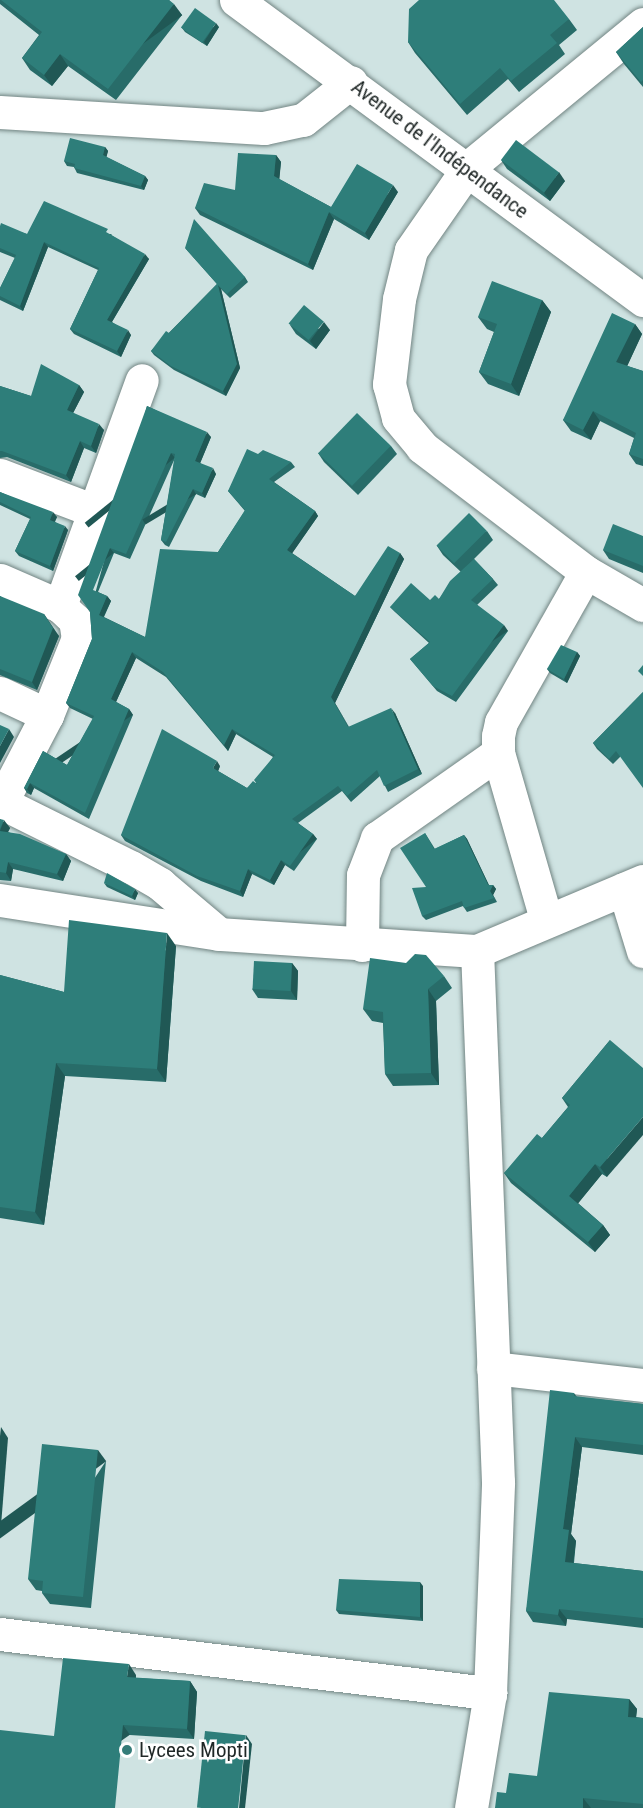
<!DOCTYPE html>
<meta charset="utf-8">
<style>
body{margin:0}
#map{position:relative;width:643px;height:1808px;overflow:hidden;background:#cfe3e2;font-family:"Roboto Condensed",sans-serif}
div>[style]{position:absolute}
.roads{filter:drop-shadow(0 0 2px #728583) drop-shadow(0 0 2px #728583)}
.minor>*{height:33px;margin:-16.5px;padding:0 16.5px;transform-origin:16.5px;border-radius:16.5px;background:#fff}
.wall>*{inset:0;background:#286c69}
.shaded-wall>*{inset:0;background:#205855;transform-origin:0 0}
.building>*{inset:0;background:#2e7e7a;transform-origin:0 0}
.dots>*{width:16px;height:16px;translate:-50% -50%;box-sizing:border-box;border:3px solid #fff;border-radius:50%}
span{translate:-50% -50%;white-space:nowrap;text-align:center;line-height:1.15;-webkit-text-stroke:5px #fff;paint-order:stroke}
.street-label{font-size:21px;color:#1f2726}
.poi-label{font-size:21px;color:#1f2726}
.left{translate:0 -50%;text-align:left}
</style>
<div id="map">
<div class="roads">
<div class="minor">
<i style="left:236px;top:0;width:506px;rotate:36.39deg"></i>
<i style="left:643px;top:24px;width:227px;rotate:140.6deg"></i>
<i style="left:468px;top:168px;width:100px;rotate:124.8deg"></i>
<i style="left:411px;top:250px;width:50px;rotate:103.8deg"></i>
<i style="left:399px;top:299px;width:86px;rotate:96.7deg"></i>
<i style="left:389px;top:384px;width:35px;rotate:75deg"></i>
<i style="left:398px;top:418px;width:38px;rotate:50deg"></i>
<i style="left:422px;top:447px;width:206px;rotate:37.3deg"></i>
<i style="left:586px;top:572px;width:66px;rotate:30.1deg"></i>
<i style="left:0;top:112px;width:264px;rotate:3.5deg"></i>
<i style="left:264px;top:128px;width:40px;rotate:-12deg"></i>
<i style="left:303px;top:120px;width:61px;rotate:-38.4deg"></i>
<i style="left:0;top:475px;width:98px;rotate:20.8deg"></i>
<i style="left:0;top:580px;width:65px;rotate:23.4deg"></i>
<i style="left:60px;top:606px;width:21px;rotate:43deg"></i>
<i style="left:75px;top:620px;width:18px;rotate:81deg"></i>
<i style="left:78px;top:638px;width:83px;rotate:111.9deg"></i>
<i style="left:47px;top:715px;width:102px;rotate:117.6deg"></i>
<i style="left:60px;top:606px;width:240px;rotate:-70.1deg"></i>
<i style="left:0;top:693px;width:52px;rotate:25.1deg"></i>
<i style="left:0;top:802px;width:146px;rotate:26.4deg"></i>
<i style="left:131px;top:867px;width:34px;rotate:30deg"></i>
<i style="left:160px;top:884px;width:76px;rotate:40.2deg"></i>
<i style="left:624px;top:889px;width:65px;rotate:73deg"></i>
<i style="left:0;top:900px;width:222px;rotate:8.8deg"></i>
<i style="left:219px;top:934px;width:259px;rotate:3.8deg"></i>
<i style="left:477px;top:951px;width:180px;rotate:-22.9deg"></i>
<i style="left:546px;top:919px;width:173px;rotate:-106.1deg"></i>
<i style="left:498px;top:753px;width:17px;rotate:-90deg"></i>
<i style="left:498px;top:736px;width:14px;rotate:-78deg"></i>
<i style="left:501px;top:722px;width:172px;rotate:-60.5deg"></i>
<i style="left:362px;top:945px;width:70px;rotate:-89.2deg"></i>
<i style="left:363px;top:875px;width:40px;rotate:-69deg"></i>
<i style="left:377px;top:838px;width:148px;rotate:-35.1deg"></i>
<i style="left:493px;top:1368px;width:151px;rotate:6.5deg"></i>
<i style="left:0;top:1634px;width:494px;rotate:6.9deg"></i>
<i style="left:471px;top:1808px;width:117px;rotate:-80.6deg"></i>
<i style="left:490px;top:1693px;width:211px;rotate:-87.8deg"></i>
<i style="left:498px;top:1482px;width:531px;rotate:-92.26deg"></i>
</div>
</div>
<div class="wall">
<i style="clip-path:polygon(0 0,169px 0,182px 15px,116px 100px,68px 66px,52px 86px,30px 70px,22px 58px,39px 35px,0 4px)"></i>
<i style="clip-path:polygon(569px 19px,577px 30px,559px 45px,565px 54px,519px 92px,508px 79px,467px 115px,415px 53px,408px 42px)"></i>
<i style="clip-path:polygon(219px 27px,207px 46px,185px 32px,182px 28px)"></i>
<i style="clip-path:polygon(643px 27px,643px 87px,624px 64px,616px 52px)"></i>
<i style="clip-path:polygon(105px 147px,108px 151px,106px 157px,145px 176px,148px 180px,144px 190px,77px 173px,74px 167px,67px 166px,64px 161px)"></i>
<i style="clip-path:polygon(276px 155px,281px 162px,279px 179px,331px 207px,398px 192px,369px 240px,334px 219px,313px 270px,200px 215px,195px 208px,235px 190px)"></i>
<i style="clip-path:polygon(501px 160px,565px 181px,550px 201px,507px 169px)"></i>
<i style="clip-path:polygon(0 226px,27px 234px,112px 234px,111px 235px,149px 259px,112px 322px,131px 335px,121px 357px,74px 334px,70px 329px,98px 270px,48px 247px,23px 311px,0 300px,0 288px,15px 258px,0 252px)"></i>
<i style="clip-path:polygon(185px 248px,245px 277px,248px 282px,230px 298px,221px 289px,240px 368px,226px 396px,174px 370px,154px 355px,151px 351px,217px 284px)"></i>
<i style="clip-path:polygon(542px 300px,551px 312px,519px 396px,488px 384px,479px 372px,494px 332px,487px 329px,478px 317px)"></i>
<i style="clip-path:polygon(635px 324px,642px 334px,627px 366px,643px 371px,643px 466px,636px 464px,629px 454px,634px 438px,600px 421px,591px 440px,571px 431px,563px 420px)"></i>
<i style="clip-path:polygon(290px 325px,330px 330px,316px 349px,296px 334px)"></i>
<i style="clip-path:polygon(79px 385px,84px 392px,73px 413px,104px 430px,96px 453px,84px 448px,71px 482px,7px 457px,0 458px,0 386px,31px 396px)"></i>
<i style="clip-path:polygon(147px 406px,211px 437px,200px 463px,216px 474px,205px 498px,196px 494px,169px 547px,165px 545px,161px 540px,175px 458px,130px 559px,114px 553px,98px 592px,107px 596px,111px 601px,104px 617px,145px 637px,218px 552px,245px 511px,228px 491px,258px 454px,291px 462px,295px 467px,274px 482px,315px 511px,318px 516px,292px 553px,355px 596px,400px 553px,404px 559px,335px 703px,349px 727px,395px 713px,422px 774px,388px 792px,380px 776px,351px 802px,342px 791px,298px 823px,313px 834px,317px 839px,294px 871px,285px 865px,274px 885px,252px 874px,243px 897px,201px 881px,125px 841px,121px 835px,220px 766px,218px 771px,247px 788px,256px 783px,273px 757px,236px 734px,228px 751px,166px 677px,136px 658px,116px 702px,129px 709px,133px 715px,89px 819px,34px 788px,31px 795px,27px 793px,24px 788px,43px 751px,67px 765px,93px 719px,70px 708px,66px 703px,92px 639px,90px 612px)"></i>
<i style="clip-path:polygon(391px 446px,397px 454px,358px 495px,324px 462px,318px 453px)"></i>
<i style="clip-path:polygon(0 492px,57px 517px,55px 522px,68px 530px,53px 571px,19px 556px,15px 551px,30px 519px,0 505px)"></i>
<i style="clip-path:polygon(487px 531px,493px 540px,474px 559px,493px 579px,498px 585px,477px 605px,508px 631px,456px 702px,437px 691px,410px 659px,429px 643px,395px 612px,390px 607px,439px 599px,461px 572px,443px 555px,437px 546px)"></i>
<i style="clip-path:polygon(643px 536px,643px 573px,609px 559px,603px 550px)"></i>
<i style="clip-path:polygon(0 596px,59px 636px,37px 690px,0 675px)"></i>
<i style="clip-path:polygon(577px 652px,580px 656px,567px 683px,550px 673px,547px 669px)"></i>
<i style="clip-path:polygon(643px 692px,620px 757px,613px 764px,597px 749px,593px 743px)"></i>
<i style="clip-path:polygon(0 819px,10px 828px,8px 832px,66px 854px,71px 861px,63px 881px,13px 869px,11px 881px,0 880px)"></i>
<i style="clip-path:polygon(425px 833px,435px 849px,464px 835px,467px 839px,489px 885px,493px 885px,496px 889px,493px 895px,497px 902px,467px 912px,463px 906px,426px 920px,422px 916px,426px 887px)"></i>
<i style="clip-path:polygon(104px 883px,138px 893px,135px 900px,107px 887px)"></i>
<i style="clip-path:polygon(176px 946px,166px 1082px,65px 1076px,44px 1225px,0 1218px,0 975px,64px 992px)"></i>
<i style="clip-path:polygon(292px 963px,298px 971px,297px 1000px,258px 998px,252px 989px)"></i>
<i style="clip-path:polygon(444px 976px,452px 988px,436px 1001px,439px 1085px,393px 1086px,385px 1074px,383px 1023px,372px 1021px,363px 1009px)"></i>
<i style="clip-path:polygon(610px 1040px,607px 1177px,602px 1174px,578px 1203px,603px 1225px,610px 1235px,595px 1252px,511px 1183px,504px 1173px,542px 1138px,568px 1107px,562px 1098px)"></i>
<i style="clip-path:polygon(574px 1393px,577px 1397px,643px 1404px,643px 1455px,582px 1447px,571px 1534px,576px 1541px,574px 1563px,643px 1571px,643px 1628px,567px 1619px,566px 1626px,533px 1622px,526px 1611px)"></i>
<i style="clip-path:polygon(106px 1461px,91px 1608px,50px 1604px,42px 1593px,42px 1591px,36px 1590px,28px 1579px)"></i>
<i style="clip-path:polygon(423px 1586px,423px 1621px,339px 1614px,336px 1610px)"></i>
<i style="clip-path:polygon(136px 1675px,136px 1678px,190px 1681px,197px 1692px,194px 1739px,130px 1735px,54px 1736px)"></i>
<i style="clip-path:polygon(629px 1699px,637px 1709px,636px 1717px,643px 1718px,643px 1808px,495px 1808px,506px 1793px,537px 1776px)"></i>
</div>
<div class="shaded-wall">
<i style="left:174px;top:4px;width:14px;height:108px;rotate:54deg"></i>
<i style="clip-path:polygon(216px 23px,219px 27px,207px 46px,204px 42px)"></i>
<i style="clip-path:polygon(60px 54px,68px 66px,52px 86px,44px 75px)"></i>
<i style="clip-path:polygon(105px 147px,108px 151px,106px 159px,103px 155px)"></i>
<i style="clip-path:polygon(276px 155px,281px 162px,279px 183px,274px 176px)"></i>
<i style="clip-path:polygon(559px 172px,565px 181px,550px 201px,544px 193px)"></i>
<i style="clip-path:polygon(145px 176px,148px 180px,144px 190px,141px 186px)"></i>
<i style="clip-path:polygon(393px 185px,398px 192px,369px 240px,365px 233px)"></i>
<i style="clip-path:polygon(329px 212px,334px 219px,313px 270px,308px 264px)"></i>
<i style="clip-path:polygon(44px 242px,48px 247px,23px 311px,20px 306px)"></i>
<i style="clip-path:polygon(145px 254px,149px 259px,110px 325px,107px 320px)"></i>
<i style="clip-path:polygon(218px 285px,221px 289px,240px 368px,226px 396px,223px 391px)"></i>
<i style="clip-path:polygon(542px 300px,551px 312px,519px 396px,511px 384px)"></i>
<i style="clip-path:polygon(324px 322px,330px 330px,316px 349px,310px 341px)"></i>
<i style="clip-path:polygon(635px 324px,642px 334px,624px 373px,616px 362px)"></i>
<i style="clip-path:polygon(128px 330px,131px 335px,121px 357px,117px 351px)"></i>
<i style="clip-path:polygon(79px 385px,84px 392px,71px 417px,67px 410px)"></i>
<i style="clip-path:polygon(593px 411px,600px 421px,591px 440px,583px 430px)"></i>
<i style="clip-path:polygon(99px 424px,104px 430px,96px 453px,91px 446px)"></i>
<i style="clip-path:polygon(207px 432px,211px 437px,199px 466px,195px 461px)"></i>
<i style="clip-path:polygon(80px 441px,84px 448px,71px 482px,66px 475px)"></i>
<i style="left:171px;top:453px;width:6px;height:111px;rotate:51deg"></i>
<i style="clip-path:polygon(213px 468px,216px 474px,205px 498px,202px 493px)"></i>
<i style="left:193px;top:489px;width:6px;height:59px;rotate:59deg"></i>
<i style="clip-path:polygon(315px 511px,318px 516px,291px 555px,287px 550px)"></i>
<i style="clip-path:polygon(53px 512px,57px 517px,53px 524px,50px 520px)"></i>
<i style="clip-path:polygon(65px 526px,68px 530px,53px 571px,50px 566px)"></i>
<i style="left:110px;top:548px;width:6px;height:45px;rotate:51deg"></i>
<i style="clip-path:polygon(400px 553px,404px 559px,335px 703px,352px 732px,331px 697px)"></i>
<i style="clip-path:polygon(107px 596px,111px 601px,102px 620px,99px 615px)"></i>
<i style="clip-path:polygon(44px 614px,59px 636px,37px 690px,32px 682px)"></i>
<i style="left:504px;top:625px;width:7px;height:88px;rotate:56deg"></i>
<i style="clip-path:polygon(132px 652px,136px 658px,115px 704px,111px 699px)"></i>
<i style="clip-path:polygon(577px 652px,580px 656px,567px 683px,564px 679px)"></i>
<i style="clip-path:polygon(391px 708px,395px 713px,422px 774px,418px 769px)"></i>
<i style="left:129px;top:709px;width:7px;height:113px;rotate:56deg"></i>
<i style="clip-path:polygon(9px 729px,14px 737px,0 763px,0 746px)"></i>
<i style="clip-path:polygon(232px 729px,236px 734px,228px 751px,224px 745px)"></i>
<i style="clip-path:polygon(217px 761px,220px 766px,217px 774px,213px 768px)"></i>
<i style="clip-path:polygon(30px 783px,34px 788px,31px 795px,27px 789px)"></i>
<i style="clip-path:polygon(4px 820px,10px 828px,5px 838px,0 831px)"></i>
<i style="left:313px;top:834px;width:6px;height:39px;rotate:51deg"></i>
<i style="clip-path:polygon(464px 835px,467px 839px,491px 890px,488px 885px)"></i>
<i style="clip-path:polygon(66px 854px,71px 861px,63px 881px,57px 874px)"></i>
<i style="clip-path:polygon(281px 860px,285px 865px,274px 885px,270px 880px)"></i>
<i style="clip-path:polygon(8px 862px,13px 869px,11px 881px,6px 873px)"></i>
<i style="clip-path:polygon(248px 869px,252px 874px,243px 897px,240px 891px)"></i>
<i style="clip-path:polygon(493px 885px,496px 889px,493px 895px,497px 902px,490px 891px)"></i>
<i style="clip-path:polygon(135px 889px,138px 893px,135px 900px,132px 896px)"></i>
<i style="clip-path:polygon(167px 933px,176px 946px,166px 1082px,157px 1069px)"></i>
<i style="clip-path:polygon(292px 963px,298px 971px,297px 1000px,291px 991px)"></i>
<i style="clip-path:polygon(428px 989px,436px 1001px,439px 1085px,431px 1073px)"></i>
<i style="clip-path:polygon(56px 1063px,65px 1076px,44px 1225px,35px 1212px)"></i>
<i style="clip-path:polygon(643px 1117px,643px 1135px,607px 1177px,600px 1167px)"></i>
<i style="clip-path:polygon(595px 1164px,602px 1174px,576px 1206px,569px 1196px)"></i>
<i style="clip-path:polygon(603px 1225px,610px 1235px,595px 1252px,588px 1242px)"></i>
<i style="clip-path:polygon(1px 1427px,8px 1438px,0 1538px,0 1436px)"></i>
<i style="clip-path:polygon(575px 1437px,582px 1447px,571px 1534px,576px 1541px,572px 1573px,565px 1562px,563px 1529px)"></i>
<i style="left:98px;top:1450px;width:14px;height:148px;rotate:54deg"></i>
<i style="clip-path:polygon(420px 1582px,423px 1586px,423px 1621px,420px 1617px)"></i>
<i style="clip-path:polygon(559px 1609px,567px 1619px,566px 1626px,558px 1615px)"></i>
<i style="clip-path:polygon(129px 1664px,136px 1675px,135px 1688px,127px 1677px)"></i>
<i style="clip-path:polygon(190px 1681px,197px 1692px,194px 1739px,187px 1729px)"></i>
<i style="clip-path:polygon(629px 1699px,637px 1709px,635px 1727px,628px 1717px)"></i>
<i style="left:123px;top:1725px;width:12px;height:83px;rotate:55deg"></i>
<i style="clip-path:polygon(246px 1735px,252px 1744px,245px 1808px,239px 1808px)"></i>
<i style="clip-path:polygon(583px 1798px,591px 1808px,583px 1808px)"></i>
</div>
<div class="building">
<i style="clip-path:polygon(1px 0,169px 0,174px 4px,108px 89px,60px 54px,44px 75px,22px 58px,42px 32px)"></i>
<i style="clip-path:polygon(419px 0,554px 0,569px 19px,550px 35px,557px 43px,511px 81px,500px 68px,460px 104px,408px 42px,409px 9px)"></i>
<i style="left:195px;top:8px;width:26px;height:24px;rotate:36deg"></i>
<i style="clip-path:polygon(643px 27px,643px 80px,641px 82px,616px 52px)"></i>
<i style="clip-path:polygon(70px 138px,105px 147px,103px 155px,145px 176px,141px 186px,74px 168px,75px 164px,64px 161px)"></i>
<i style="left:516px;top:140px;width:54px;height:25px;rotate:37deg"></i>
<i style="clip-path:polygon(238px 153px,276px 155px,274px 176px,331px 207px,357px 164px,393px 185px,365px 233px,329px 212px,308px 264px,195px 208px,204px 183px,235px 190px)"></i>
<i style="clip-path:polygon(44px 201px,108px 229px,106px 232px,145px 254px,107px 320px,128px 330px,117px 351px,70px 329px,99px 268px,44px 242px,20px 306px,0 296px,0 288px,16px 255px,0 248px,0 226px,1px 223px,27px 234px)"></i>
<i style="clip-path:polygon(194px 219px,245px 277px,227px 294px,218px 285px,237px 364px,223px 391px,171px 366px,151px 351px,166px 331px,169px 333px,217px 284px,185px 248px)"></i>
<i style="clip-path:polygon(492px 281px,542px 300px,511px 384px,479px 372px,497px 324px,478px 317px)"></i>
<i style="left:304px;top:305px;width:26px;height:24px;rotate:40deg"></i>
<i style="clip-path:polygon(612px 313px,635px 324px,616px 362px,643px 371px,643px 459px,629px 454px,636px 433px,593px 411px,583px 430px,563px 420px)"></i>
<i style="clip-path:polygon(41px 364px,79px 385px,67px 410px,99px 424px,91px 446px,80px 441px,66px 475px,2px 451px,0 451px,0 386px,31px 396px)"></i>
<i style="clip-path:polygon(147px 406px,207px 432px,195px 461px,213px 468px,202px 493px,193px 489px,166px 542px,161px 540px,175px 454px,171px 453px,126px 554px,110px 548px,93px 590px,107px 596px,99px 615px,145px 637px,160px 549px,218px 552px,245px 510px,228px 491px,247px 449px,258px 454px,263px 450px,291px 462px,269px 479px,315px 511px,287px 550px,355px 596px,388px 546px,400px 553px,331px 697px,348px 727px,391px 708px,418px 769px,384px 786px,377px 770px,347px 796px,338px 786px,292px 819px,313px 834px,290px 866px,281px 860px,270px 880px,248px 869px,240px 891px,197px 876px,121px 835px,162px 729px,217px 761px,213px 768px,247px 788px,253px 781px,257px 784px,254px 780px,275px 755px,232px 729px,224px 745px,163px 672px,132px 652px,111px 699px,129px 709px,85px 813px,30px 783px,27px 789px,24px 788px,43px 751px,67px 765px,94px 716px,66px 703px,92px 639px,90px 612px,78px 595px)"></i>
<i style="left:357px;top:413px;width:47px;height:56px;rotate:44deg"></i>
<i style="clip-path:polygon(0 492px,53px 512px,50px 520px,65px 526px,50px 566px,15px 551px,31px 517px,0 502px)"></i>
<i style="left:469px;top:513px;width:25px;height:46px;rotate:45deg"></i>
<i style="clip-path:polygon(613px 524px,643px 536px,643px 566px,603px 550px)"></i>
<i style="clip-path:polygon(474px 559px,493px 579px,471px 600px,504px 625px,452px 696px,433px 686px,410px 659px,430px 642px,390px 607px,411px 583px,430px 600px,435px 595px,439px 599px,450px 581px)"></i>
<i style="clip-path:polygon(0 596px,44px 614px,53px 628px,32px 682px,0 669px)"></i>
<i style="clip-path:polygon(561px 645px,577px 652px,564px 679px,547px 669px)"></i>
<i style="clip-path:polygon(643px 665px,643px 676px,638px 671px)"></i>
<i style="clip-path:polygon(643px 692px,643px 788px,616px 751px,609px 759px,593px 743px)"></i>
<i style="clip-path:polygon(0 725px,9px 729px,0 746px)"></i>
<i style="clip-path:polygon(0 819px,4px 820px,0 829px)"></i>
<i style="clip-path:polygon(0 831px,20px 834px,66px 854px,57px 874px,8px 862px,6px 873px,0 872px)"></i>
<i style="clip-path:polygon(425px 833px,434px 849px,464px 835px,488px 885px,493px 885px,490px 891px,494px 898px,464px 908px,462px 901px,422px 916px,412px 888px,426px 887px,400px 848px)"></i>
<i style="clip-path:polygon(107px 873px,135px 889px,132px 896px,104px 883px)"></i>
<i style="clip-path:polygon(69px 920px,167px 933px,157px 1069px,56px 1063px,35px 1212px,0 1207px,0 975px,64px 992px)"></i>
<i style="clip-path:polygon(415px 954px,426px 955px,444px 976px,428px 989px,431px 1073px,385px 1074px,383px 1012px,363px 1009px,370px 958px,406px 963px)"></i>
<i style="left:254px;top:961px;width:38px;height:28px;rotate:3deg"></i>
<i style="clip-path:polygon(610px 1040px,643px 1068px,643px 1117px,600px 1167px,595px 1164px,569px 1196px,603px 1225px,588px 1242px,504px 1173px,537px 1134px,542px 1138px,570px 1105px,562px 1098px)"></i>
<i style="clip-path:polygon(550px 1390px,574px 1393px,574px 1396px,643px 1404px,643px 1445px,575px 1437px,563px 1529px,569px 1530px,565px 1562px,643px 1571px,643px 1618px,559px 1609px,558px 1615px,526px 1611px)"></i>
<i style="clip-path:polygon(42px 1444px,98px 1450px,83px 1597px,42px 1593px,43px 1581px,28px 1579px)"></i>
<i style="clip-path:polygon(339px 1579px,420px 1582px,420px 1617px,336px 1610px)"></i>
<i style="clip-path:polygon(63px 1658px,129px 1664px,127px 1677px,190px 1681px,187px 1729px,123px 1725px,115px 1808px,0 1808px,0 1730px,54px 1736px)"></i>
<i style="clip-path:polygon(549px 1692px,629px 1699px,628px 1717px,643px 1718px,643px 1804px,583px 1798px,583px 1808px,495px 1808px,497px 1792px,506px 1793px,509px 1773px,537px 1776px)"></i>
<i style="left:205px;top:1731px;width:41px;height:77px;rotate:6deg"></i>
</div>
<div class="dots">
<i style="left:127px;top:1750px;background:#347c79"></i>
</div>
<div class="street-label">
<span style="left:440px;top:149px;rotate:37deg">Avenue de l'Indépendance</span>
</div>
<div class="poi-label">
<span class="left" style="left:139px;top:1750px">Lycees Mopti</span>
</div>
</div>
